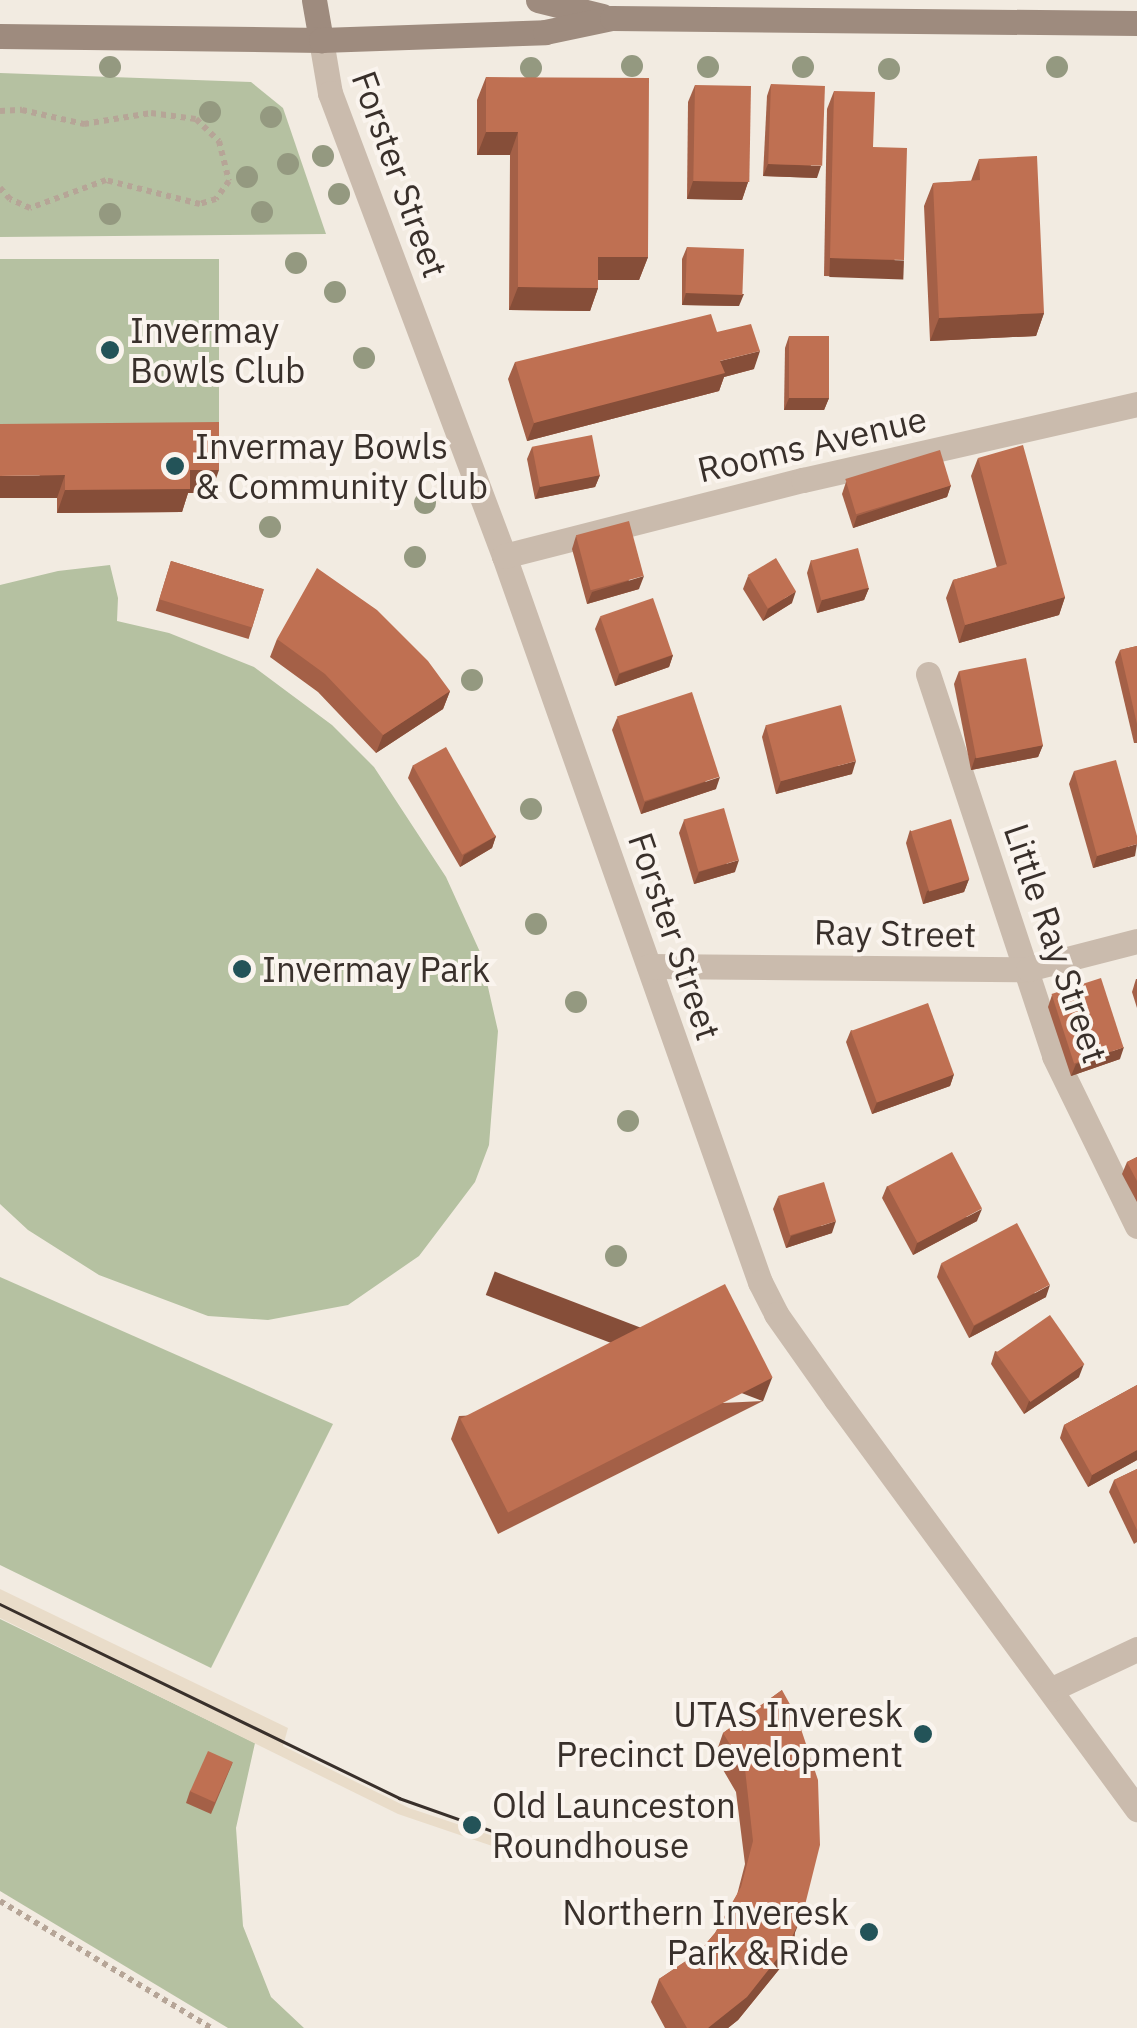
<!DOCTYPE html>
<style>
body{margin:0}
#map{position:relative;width:1137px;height:2028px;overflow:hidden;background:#f2ebe1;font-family:"IBM Plex Sans",sans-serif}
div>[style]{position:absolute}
.green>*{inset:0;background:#b5c1a1;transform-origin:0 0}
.plaza>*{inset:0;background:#e9dcc9}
.path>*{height:6px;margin-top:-3px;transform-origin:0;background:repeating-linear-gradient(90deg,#b6a597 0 5px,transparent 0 10px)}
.street>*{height:25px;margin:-12.5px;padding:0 12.5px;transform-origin:12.5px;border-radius:12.5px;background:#cabbad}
.secondary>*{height:25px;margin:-12.5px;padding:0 12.5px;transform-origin:12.5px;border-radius:12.5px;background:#9e8b7e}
.tram>*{height:2.5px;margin:-1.25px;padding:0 1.25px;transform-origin:1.25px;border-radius:1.25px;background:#39302b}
.trees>*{width:22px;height:22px;margin:-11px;border-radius:50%;background:#949980}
.wall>*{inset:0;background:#a46047;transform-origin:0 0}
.shaded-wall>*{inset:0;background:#864e39;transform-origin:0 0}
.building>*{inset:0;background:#bf7052;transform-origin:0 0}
.dots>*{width:28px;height:28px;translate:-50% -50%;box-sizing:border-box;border:5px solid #faf4ee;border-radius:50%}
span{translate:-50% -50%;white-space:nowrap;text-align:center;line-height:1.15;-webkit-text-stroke:8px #faf4ee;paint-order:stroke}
.street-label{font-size:35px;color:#39302b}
.poi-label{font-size:35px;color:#39302b}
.left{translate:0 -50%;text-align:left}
.right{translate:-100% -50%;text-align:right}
</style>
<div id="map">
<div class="green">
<i style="clip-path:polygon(0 73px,251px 82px,283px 108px,326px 234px,0 237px)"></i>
<i style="left:0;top:259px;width:219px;height:183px"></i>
<i style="clip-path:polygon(110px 565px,118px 598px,117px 621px,169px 633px,254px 667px,332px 725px,374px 767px,446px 877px,480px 952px,498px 1031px,489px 1145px,475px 1182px,419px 1256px,348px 1305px,268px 1320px,208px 1316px,99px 1275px,28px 1230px,0 1204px,0 585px,58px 571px)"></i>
<i style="clip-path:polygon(0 1277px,333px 1424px,211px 1668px,0 1565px)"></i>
<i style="clip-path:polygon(0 1619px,255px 1743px,236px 1828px,243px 1926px,271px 1997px,304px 2028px,228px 2028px,0 1891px)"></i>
</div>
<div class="plaza">
<i style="clip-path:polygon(0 1589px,288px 1728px,283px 1746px,409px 1808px,505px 1840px,504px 1850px,398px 1814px,0 1618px)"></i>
</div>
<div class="path">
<i style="left:0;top:111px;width:22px;rotate:-3deg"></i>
<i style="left:22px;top:110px;width:64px;rotate:12.7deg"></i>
<i style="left:84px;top:124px;width:68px;rotate:-9.3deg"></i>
<i style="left:151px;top:113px;width:45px;rotate:7.6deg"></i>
<i style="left:196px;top:119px;width:32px;rotate:44deg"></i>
<i style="left:219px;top:141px;width:41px;rotate:76deg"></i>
<i style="left:229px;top:181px;width:22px;rotate:126deg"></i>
<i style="left:216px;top:199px;width:17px;rotate:163deg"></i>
<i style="left:200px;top:204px;width:97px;rotate:-165.7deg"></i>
<i style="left:106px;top:180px;width:81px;rotate:159.8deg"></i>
<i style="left:30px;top:208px;width:22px;rotate:-156deg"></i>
<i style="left:10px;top:199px;width:15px;rotate:-132deg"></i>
<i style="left:0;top:1901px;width:246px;rotate:31deg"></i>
</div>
<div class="street">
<i style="left:321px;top:40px;width:54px;rotate:80.4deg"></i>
<i style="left:330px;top:93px;width:495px;rotate:69.4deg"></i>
<i style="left:504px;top:556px;width:770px;rotate:70.58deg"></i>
<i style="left:760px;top:1282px;width:36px;rotate:63deg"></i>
<i style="left:776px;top:1314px;width:104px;rotate:54.8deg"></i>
<i style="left:836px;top:1399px;width:509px;rotate:53.72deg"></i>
<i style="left:504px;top:556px;width:309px;rotate:-14.3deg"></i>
<i style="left:803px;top:480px;width:343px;rotate:-12.8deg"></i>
<i style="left:928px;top:674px;width:402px;rotate:71.7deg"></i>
<i style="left:1054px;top:1056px;width:189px;rotate:64deg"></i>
<i style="left:649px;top:966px;width:379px;rotate:0.5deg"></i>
<i style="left:1028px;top:969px;width:113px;rotate:-14.4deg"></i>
<i style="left:1052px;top:1689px;width:94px;rotate:-25.2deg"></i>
</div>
<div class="secondary">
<i style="left:314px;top:0;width:41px;rotate:80.1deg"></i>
<i style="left:538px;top:0;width:66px;rotate:14deg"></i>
<i style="left:0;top:36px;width:321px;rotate:0.7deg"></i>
<i style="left:321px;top:40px;width:224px;rotate:-2deg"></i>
<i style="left:545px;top:32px;width:68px;rotate:-11.8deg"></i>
<i style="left:612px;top:18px;width:525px;rotate:0.55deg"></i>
</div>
<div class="tram">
<i style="left:0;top:1604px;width:444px;rotate:25.9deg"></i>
<i style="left:399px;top:1798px;width:102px;rotate:19.5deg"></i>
</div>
<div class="trees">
<i style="left:632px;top:66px"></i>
<i style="left:110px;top:67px"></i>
<i style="left:708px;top:67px"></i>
<i style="left:803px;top:67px"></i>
<i style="left:1057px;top:67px"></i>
<i style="left:531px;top:68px"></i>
<i style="left:889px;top:69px"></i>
<i style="left:210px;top:112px"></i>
<i style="left:271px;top:117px"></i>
<i style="left:323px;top:156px"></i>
<i style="left:288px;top:164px"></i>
<i style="left:247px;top:177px"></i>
<i style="left:339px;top:194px"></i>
<i style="left:262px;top:212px"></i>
<i style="left:110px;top:214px"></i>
<i style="left:296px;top:263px"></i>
<i style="left:335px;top:292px"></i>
<i style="left:364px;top:358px"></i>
<i style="left:425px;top:503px"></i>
<i style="left:270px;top:527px"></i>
<i style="left:415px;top:557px"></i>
<i style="left:472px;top:680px"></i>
<i style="left:531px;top:809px"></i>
<i style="left:536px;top:924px"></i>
<i style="left:576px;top:1002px"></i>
<i style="left:628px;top:1121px"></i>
<i style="left:616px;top:1256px"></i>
</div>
<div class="wall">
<i style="clip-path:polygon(486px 77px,648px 257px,639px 280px,598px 280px,598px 288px,590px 311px,509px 310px,510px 155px,477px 155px,477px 100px)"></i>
<i style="clip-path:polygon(771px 84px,817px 178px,763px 176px,767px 96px)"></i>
<i style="clip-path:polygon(695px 85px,748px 182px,742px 200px,687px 199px,688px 102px)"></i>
<i style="clip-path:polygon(834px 91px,873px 147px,898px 278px,824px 276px,827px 109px)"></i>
<i style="clip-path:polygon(979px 159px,1044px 313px,1036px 336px,930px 341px,924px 206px,933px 183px,971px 181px)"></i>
<i style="clip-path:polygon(687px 247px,739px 306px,682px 305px,682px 259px)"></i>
<i style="clip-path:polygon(789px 336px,829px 398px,824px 410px,784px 410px,785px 348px)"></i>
<i style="clip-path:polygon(515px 362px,754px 369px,724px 377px,719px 391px,527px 441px,508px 379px)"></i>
<i style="clip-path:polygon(0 424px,211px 493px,188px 493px,182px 512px,57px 513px,57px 498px)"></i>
<i style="clip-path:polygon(532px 447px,600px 475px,595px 487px,535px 499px,527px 459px)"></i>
<i style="clip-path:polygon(978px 458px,1065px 597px,1059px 615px,959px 643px,946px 598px,953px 580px,997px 568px,971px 476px)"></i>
<i style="clip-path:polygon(846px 482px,951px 485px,947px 497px,853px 528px,842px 494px)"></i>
<i style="clip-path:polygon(576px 536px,639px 589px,587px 604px,572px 549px)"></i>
<i style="clip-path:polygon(811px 560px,869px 588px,864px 600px,817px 613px,807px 573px)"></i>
<i style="left:171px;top:561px;width:97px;height:52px;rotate:17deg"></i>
<i style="clip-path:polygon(748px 576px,792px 603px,763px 621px,743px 589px)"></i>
<i style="clip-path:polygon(600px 617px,673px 655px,669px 667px,615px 686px,595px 629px)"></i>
<i style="clip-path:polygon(277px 639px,450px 691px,443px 709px,376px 753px,318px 692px,270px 657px)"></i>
<i style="clip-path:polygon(1137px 646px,1137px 743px,1134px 743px,1115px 662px,1120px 650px)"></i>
<i style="clip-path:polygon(959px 671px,1043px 745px,1038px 757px,971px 770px,954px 684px)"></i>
<i style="clip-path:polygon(617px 718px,716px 789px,641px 814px,612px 730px)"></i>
<i style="clip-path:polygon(766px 725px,852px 774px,776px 794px,762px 737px)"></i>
<i style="clip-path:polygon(413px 765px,496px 836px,492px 848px,460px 867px,408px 778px)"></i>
<i style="clip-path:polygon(1074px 771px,1135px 856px,1093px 868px,1069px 784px)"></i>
<i style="clip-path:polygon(684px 820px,735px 872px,694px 884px,679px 833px)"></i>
<i style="clip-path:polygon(910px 830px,969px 879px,964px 892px,923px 904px,906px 843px)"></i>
<i style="clip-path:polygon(1136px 979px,1137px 979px,1137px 1008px,1132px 992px)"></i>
<i style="clip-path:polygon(1052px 995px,1120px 1059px,1071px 1076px,1048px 1007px)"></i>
<i style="clip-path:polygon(851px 1030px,954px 1074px,950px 1086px,872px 1114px,846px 1042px)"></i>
<i style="clip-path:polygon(1137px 1157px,1137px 1202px,1122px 1174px,1127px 1162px)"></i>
<i style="clip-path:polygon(887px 1186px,977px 1221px,913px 1255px,882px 1198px)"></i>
<i style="clip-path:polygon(778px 1197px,832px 1233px,786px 1248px,773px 1209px)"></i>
<i style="clip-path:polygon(941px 1264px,1046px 1297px,969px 1338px,937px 1277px)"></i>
<i style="clip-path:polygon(995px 1351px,1079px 1377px,1024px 1414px,991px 1364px)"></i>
<i style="clip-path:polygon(1137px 1385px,1137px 1460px,1088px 1487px,1060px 1438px,1064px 1425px)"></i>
<i style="clip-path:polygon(763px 1401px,498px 1534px,451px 1439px,459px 1416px)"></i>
<i style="clip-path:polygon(1137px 1469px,1137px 1542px,1134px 1544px,1109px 1492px,1114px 1480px)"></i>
<i style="clip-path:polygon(782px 1690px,795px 1936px,781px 1967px,738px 2020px,728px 2028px,665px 2028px,651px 2002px,659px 1979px,698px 1953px,715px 1933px,737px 1895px,745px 1864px,736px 1792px,715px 1756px,723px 1733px)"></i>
<i style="clip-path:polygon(233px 1762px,211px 1814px,186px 1803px,190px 1791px)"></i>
</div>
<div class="shaded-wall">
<i style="clip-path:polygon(486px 132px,518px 132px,510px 155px,477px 155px)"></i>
<i style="clip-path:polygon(768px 164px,821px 166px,817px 178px,763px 176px)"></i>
<i style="clip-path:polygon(693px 181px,748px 182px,742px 200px,687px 199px)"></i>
<i style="clip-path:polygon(598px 257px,648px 257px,639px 280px,590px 280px)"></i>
<i style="left:830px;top:258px;width:74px;height:19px;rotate:2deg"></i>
<i style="clip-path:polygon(518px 287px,598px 288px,590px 311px,509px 310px)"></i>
<i style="clip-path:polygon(686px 293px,744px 294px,739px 306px,682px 305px)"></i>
<i style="clip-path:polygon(1044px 313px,1036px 336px,930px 341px,939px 318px)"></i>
<i style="clip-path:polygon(760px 351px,754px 369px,724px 377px,719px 391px,527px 441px,534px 423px,720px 361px)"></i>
<i style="clip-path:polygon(789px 398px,829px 398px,824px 410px,784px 410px)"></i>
<i style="clip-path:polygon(190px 470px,219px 470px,211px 493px,188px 493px,182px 512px,57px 513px,65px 490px)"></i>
<i style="clip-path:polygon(65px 475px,57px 498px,0 498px,0 476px)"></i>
<i style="clip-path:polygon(600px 475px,595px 487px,535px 499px,540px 486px)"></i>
<i style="clip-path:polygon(951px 485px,947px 497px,853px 528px,857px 516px)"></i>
<i style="clip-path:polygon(644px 576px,639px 589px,587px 604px,592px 592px)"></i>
<i style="clip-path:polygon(869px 588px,864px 600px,817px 613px,822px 600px)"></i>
<i style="clip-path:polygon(796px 591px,792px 603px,763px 621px,768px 609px)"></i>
<i style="clip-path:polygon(1065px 597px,1059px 615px,959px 643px,965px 625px)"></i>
<i style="clip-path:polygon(673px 655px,669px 667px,615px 686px,619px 674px)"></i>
<i style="clip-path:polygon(450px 691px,443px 709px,376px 753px,383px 735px)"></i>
<i style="clip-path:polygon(1043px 745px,1038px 757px,971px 770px,975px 758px)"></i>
<i style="clip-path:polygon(856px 761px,852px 774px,776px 794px,781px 781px)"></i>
<i style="clip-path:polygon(720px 777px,716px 789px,641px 814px,645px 802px)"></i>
<i style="clip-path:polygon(496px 836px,492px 848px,460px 867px,464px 855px)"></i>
<i style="clip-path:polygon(1137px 844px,1135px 856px,1093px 868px,1097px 856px)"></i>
<i style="clip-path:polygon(739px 860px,735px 872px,694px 884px,699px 872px)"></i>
<i style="clip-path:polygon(969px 879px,964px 892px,923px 904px,927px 891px)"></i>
<i style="clip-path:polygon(1124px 1047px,1120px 1059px,1071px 1076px,1076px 1064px)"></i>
<i style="clip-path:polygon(954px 1074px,950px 1086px,872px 1114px,877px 1102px)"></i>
<i style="clip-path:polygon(982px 1209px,977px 1221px,913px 1255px,917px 1243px)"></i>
<i style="clip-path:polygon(836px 1221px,832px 1233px,786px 1248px,791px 1236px)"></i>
<i style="clip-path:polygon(1050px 1285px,1046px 1297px,969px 1338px,974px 1326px)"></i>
<i style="clip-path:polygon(1084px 1364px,1079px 1377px,1024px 1414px,1029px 1401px)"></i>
<i style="left:772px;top:1378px;width:25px;height:297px;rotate:111deg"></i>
<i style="clip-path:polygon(1137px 1450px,1137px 1460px,1088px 1487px,1092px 1475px)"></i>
<i style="clip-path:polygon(803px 1913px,781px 1967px,738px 2020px,728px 2028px,708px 2028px)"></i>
</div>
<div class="building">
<i style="clip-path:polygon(486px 77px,649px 78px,648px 257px,598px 257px,598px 288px,518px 287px,518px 132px,486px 132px)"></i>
<i style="left:771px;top:84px;width:54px;height:80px;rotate:2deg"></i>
<i style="left:695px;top:85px;width:56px;height:96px;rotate:1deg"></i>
<i style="clip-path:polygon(834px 91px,875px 92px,873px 147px,907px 148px,904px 260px,830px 258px)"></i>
<i style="clip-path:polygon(1037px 156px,1044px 313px,939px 318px,933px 183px,980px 180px,979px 159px)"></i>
<i style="left:687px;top:247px;width:57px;height:46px;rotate:2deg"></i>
<i style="clip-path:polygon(711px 314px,717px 332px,751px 324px,760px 351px,720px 361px,725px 373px,534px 423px,515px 362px)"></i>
<i style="left:789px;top:336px;width:40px;height:62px"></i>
<i style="clip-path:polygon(219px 422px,219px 470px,190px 470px,190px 489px,65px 490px,65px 475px,0 476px,0 424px)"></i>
<i style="left:592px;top:435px;width:41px;height:61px;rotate:79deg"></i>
<i style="clip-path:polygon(1023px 445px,1065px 597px,965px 625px,953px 580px,1007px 564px,978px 458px)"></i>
<i style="left:940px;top:450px;width:37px;height:99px;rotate:73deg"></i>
<i style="left:629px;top:521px;width:57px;height:55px;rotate:75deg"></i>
<i style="left:858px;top:548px;width:41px;height:49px;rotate:75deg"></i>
<i style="left:776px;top:558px;width:39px;height:33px;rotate:59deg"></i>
<i style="left:171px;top:561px;width:97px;height:40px;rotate:17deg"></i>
<i style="clip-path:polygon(317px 568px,377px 610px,428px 661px,450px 691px,383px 735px,325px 674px,277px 639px)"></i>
<i style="left:653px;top:598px;width:60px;height:56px;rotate:71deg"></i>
<i style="clip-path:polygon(1137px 646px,1137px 724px,1120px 650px)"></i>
<i style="left:1026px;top:658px;width:89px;height:68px;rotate:79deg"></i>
<i style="left:692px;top:692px;width:89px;height:79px;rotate:72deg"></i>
<i style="left:841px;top:705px;width:58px;height:78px;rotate:75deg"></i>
<i style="left:446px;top:747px;width:102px;height:38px;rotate:61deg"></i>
<i style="clip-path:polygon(1116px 760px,1137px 836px,1137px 844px,1097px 856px,1074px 771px)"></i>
<i style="left:724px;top:808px;width:54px;height:42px;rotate:74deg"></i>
<i style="left:951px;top:819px;width:63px;height:42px;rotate:73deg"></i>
<i style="left:1101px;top:978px;width:73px;height:52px;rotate:72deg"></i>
<i style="left:928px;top:1003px;width:76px;height:82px;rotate:70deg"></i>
<i style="left:952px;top:1152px;width:64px;height:73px;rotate:62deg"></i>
<i style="clip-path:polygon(1137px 1157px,1137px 1181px,1127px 1162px)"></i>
<i style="left:824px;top:1182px;width:41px;height:48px;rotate:73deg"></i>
<i style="left:1017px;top:1223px;width:70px;height:86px;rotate:62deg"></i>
<i style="left:725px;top:1284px;width:105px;height:297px;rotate:63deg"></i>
<i style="left:1050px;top:1315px;width:60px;height:66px;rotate:55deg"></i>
<i style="clip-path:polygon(1137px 1385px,1137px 1450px,1092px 1475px,1064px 1425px)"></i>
<i style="clip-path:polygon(1137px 1469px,1137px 1530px,1114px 1480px)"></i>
<i style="clip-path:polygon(782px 1690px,797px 1717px,818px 1780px,820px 1845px,803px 1913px,789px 1944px,747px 1997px,708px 2028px,687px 2028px,659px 1979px,698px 1953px,715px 1933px,741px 1887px,753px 1841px,745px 1769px,723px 1733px)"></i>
<i style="left:208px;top:1751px;width:27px;height:44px;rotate:24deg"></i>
</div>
<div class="dots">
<i style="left:110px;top:350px;background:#235358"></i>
<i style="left:175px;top:466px;background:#235358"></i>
<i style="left:242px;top:969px;background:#235358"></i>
<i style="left:923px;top:1734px;background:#235358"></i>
<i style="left:472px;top:1825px;background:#235358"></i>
<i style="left:869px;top:1932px;background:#235358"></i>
</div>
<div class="street-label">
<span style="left:400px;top:174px;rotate:70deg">Forster Street</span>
<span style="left:812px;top:444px;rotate:-13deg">Rooms Avenue</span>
<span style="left:895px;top:933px;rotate:1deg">Ray Street</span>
<span style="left:675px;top:936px;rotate:71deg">Forster Street</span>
<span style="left:1056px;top:943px;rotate:71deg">Little Ray Street</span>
</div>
<div class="poi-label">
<span class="left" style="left:130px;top:350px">Invermay<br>Bowls Club</span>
<span class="left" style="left:195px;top:466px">Invermay Bowls<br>&amp; Community Club</span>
<span class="left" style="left:262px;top:969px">Invermay Park</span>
<span class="right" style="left:903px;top:1734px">UTAS Inveresk<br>Precinct Development</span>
<span class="left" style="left:492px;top:1825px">Old Launceston<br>Roundhouse</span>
<span class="right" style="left:849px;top:1932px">Northern Inveresk<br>Park &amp; Ride</span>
</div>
</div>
